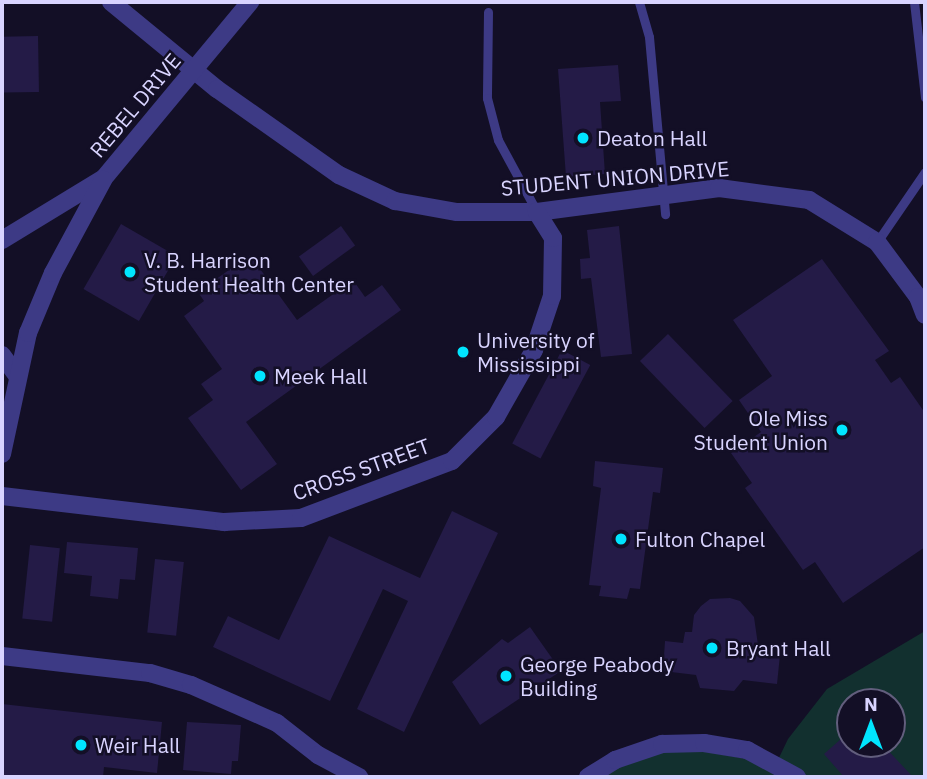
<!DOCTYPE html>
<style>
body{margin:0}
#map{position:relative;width:927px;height:779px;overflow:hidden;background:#130f26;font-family:"IBM Plex Sans",sans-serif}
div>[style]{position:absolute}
.green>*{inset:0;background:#12302f}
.building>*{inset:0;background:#241b47;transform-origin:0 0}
.lane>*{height:9px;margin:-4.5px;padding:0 4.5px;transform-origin:4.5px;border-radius:4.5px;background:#3d3a85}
.street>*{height:18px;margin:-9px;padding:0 9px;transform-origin:9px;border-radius:9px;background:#3d3a85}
.dots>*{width:19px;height:19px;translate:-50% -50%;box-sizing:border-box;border:4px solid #130f26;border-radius:50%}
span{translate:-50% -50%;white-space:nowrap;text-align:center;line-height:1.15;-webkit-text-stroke:5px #130f26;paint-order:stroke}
.street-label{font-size:21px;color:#d9d4ff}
.poi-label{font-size:21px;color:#d9d4ff}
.left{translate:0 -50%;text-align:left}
.right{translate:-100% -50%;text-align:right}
.frame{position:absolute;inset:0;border:4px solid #d9d4ff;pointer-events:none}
.north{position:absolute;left:836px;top:688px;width:70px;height:70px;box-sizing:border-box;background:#130f26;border:2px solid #625e7d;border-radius:50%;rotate:0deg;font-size:19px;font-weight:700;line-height:28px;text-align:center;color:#d9d4ff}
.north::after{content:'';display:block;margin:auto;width:24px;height:32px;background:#00e5ff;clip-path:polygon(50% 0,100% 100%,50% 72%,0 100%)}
</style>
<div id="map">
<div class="green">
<i style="clip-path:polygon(evenodd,925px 631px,925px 777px,588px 777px,662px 744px,776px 764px,788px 739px,827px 689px,925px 631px,850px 702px,892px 702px,892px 744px,850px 744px,850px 702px)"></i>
</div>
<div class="building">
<i style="left:38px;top:36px;width:56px;height:36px;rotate:89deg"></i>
<i style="clip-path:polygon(618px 65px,621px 101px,600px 102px,605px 174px,566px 177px,558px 69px)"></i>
<i style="left:121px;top:224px;width:64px;height:75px;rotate:30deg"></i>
<i style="left:341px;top:226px;width:24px;height:52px;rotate:54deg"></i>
<i style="clip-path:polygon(619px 226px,632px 354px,601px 357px,591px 278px,581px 279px,580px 259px,590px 258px,587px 230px)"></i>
<i style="clip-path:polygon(250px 255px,297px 320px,353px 280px,365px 297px,382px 285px,401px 310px,246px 422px,277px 464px,241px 490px,188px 418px,213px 400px,201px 384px,222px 369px,184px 316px,204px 301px,198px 292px)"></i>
<i style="clip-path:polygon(822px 259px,889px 351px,875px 360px,891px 383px,900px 377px,925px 413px,925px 547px,843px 603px,815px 562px,803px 570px,745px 488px,752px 483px,731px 453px,761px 432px,739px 400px,772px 376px,733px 320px)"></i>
<i style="left:668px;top:334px;width:93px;height:39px;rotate:46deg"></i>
<i style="left:562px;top:350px;width:32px;height:106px;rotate:28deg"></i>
<i style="clip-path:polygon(595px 461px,663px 468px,660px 493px,653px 492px,640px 589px,630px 588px,627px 599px,599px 596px,601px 586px,589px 585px,601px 488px,593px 486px)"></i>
<i style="clip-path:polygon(452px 511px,498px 533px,404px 732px,357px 709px,408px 601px,383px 589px,330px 701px,213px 647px,228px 616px,279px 640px,329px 536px,420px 578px)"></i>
<i style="clip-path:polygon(67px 542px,138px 548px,135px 580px,120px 579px,118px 599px,90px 596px,92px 576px,64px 573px)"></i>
<i style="left:30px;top:545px;width:30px;height:74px;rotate:6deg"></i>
<i style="left:155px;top:559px;width:29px;height:74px;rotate:6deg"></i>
<i style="clip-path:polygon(730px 598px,740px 601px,754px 617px,759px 652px,780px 655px,777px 684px,743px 680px,734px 691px,700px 688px,696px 675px,663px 671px,665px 641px,683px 643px,685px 632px,692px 632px,694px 615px,701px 606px,710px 599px)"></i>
<i style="clip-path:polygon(530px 627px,561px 671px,480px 725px,452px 682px,502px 639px,508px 643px)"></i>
<i style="clip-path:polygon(2px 704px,162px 722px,157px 773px,104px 767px,103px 777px,2px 777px)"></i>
<i style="clip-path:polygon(187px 722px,241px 725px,238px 761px,232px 761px,231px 774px,183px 770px)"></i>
<i style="clip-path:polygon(850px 731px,850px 744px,882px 744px,913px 777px,844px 777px,824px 754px)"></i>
</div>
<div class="lane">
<i style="left:639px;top:2px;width:36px;rotate:74deg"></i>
<i style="left:649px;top:37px;width:178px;rotate:84.8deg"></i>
<i style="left:914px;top:2px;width:96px;rotate:83.4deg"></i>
<i style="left:488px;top:12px;width:86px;rotate:90.7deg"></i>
<i style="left:487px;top:98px;width:43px;rotate:75.3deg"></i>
<i style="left:498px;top:140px;width:82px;rotate:61.6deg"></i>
<i style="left:877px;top:242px;width:85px;rotate:-55.6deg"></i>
</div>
<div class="street">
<i style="left:111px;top:2px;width:137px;rotate:39.4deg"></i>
<i style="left:217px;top:89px;width:149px;rotate:35.2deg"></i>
<i style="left:339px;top:175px;width:62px;rotate:24.9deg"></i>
<i style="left:395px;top:201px;width:63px;rotate:10.1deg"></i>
<i style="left:457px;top:212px;width:80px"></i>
<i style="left:537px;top:212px;width:184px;rotate:-7.5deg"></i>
<i style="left:719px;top:188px;width:91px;rotate:7.6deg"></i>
<i style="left:809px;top:200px;width:80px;rotate:31.7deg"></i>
<i style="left:877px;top:242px;width:69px;rotate:53.3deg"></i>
<i style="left:918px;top:297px;width:19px;rotate:69deg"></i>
<i style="left:2px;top:240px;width:119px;rotate:-31.3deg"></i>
<i style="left:104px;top:178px;width:229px;rotate:-50.3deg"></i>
<i style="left:2px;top:355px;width:26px;rotate:54deg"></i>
<i style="left:2px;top:454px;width:124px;rotate:-77.9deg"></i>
<i style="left:28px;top:333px;width:65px;rotate:-67.4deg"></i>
<i style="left:53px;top:273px;width:106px;rotate:-61.7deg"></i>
<i style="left:2px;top:496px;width:224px;rotate:6.7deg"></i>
<i style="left:224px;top:522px;width:77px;rotate:-3deg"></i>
<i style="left:301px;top:518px;width:161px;rotate:-20.7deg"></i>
<i style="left:452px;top:461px;width:62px;rotate:-45deg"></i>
<i style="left:496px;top:417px;width:77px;rotate:-60.4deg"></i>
<i style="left:534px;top:350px;width:57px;rotate:-71.6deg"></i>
<i style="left:552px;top:296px;width:58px;rotate:-89deg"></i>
<i style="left:553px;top:238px;width:31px;rotate:-122deg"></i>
<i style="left:2px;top:656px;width:149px;rotate:6.6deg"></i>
<i style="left:150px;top:673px;width:43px;rotate:16.3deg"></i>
<i style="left:191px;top:685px;width:94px;rotate:23.8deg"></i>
<i style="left:277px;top:723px;width:52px;rotate:38deg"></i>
<i style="left:318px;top:755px;width:47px;rotate:28.2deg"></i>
<i style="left:588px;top:777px;width:32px;rotate:-32deg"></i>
<i style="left:615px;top:760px;width:50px;rotate:-18.8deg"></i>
<i style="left:662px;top:744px;width:42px;rotate:-1.4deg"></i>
<i style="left:704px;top:743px;width:44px;rotate:9.2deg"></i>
<i style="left:747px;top:750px;width:57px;rotate:28.4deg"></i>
</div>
<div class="dots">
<i style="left:583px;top:138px;background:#00e5ff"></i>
<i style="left:130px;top:272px;background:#00e5ff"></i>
<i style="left:463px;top:352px;background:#00e5ff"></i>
<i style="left:260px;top:376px;background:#00e5ff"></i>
<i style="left:842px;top:430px;background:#00e5ff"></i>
<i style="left:621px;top:539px;background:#00e5ff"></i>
<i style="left:712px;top:648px;background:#00e5ff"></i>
<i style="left:506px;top:676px;background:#00e5ff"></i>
<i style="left:81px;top:745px;background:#00e5ff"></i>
</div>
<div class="street-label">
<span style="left:135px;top:105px;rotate:-50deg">REBEL DRIVE</span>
<span style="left:615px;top:178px;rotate:-5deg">STUDENT UNION DRIVE</span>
<span style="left:361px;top:469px;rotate:-20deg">CROSS STREET</span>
</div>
<div class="poi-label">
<span class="left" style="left:597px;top:138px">Deaton Hall</span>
<span class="left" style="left:144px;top:272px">V. B. Harrison<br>Student Health Center</span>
<span class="left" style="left:477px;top:352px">University of<br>Mississippi</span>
<span class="left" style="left:274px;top:376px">Meek Hall</span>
<span class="right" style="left:828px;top:430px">Ole Miss<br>Student Union</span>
<span class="left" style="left:635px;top:539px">Fulton Chapel</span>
<span class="left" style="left:726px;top:648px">Bryant Hall</span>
<span class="left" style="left:520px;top:676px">George Peabody<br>Building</span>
<span class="left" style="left:95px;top:745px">Weir Hall</span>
</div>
<div class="frame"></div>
<div class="north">N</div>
</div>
